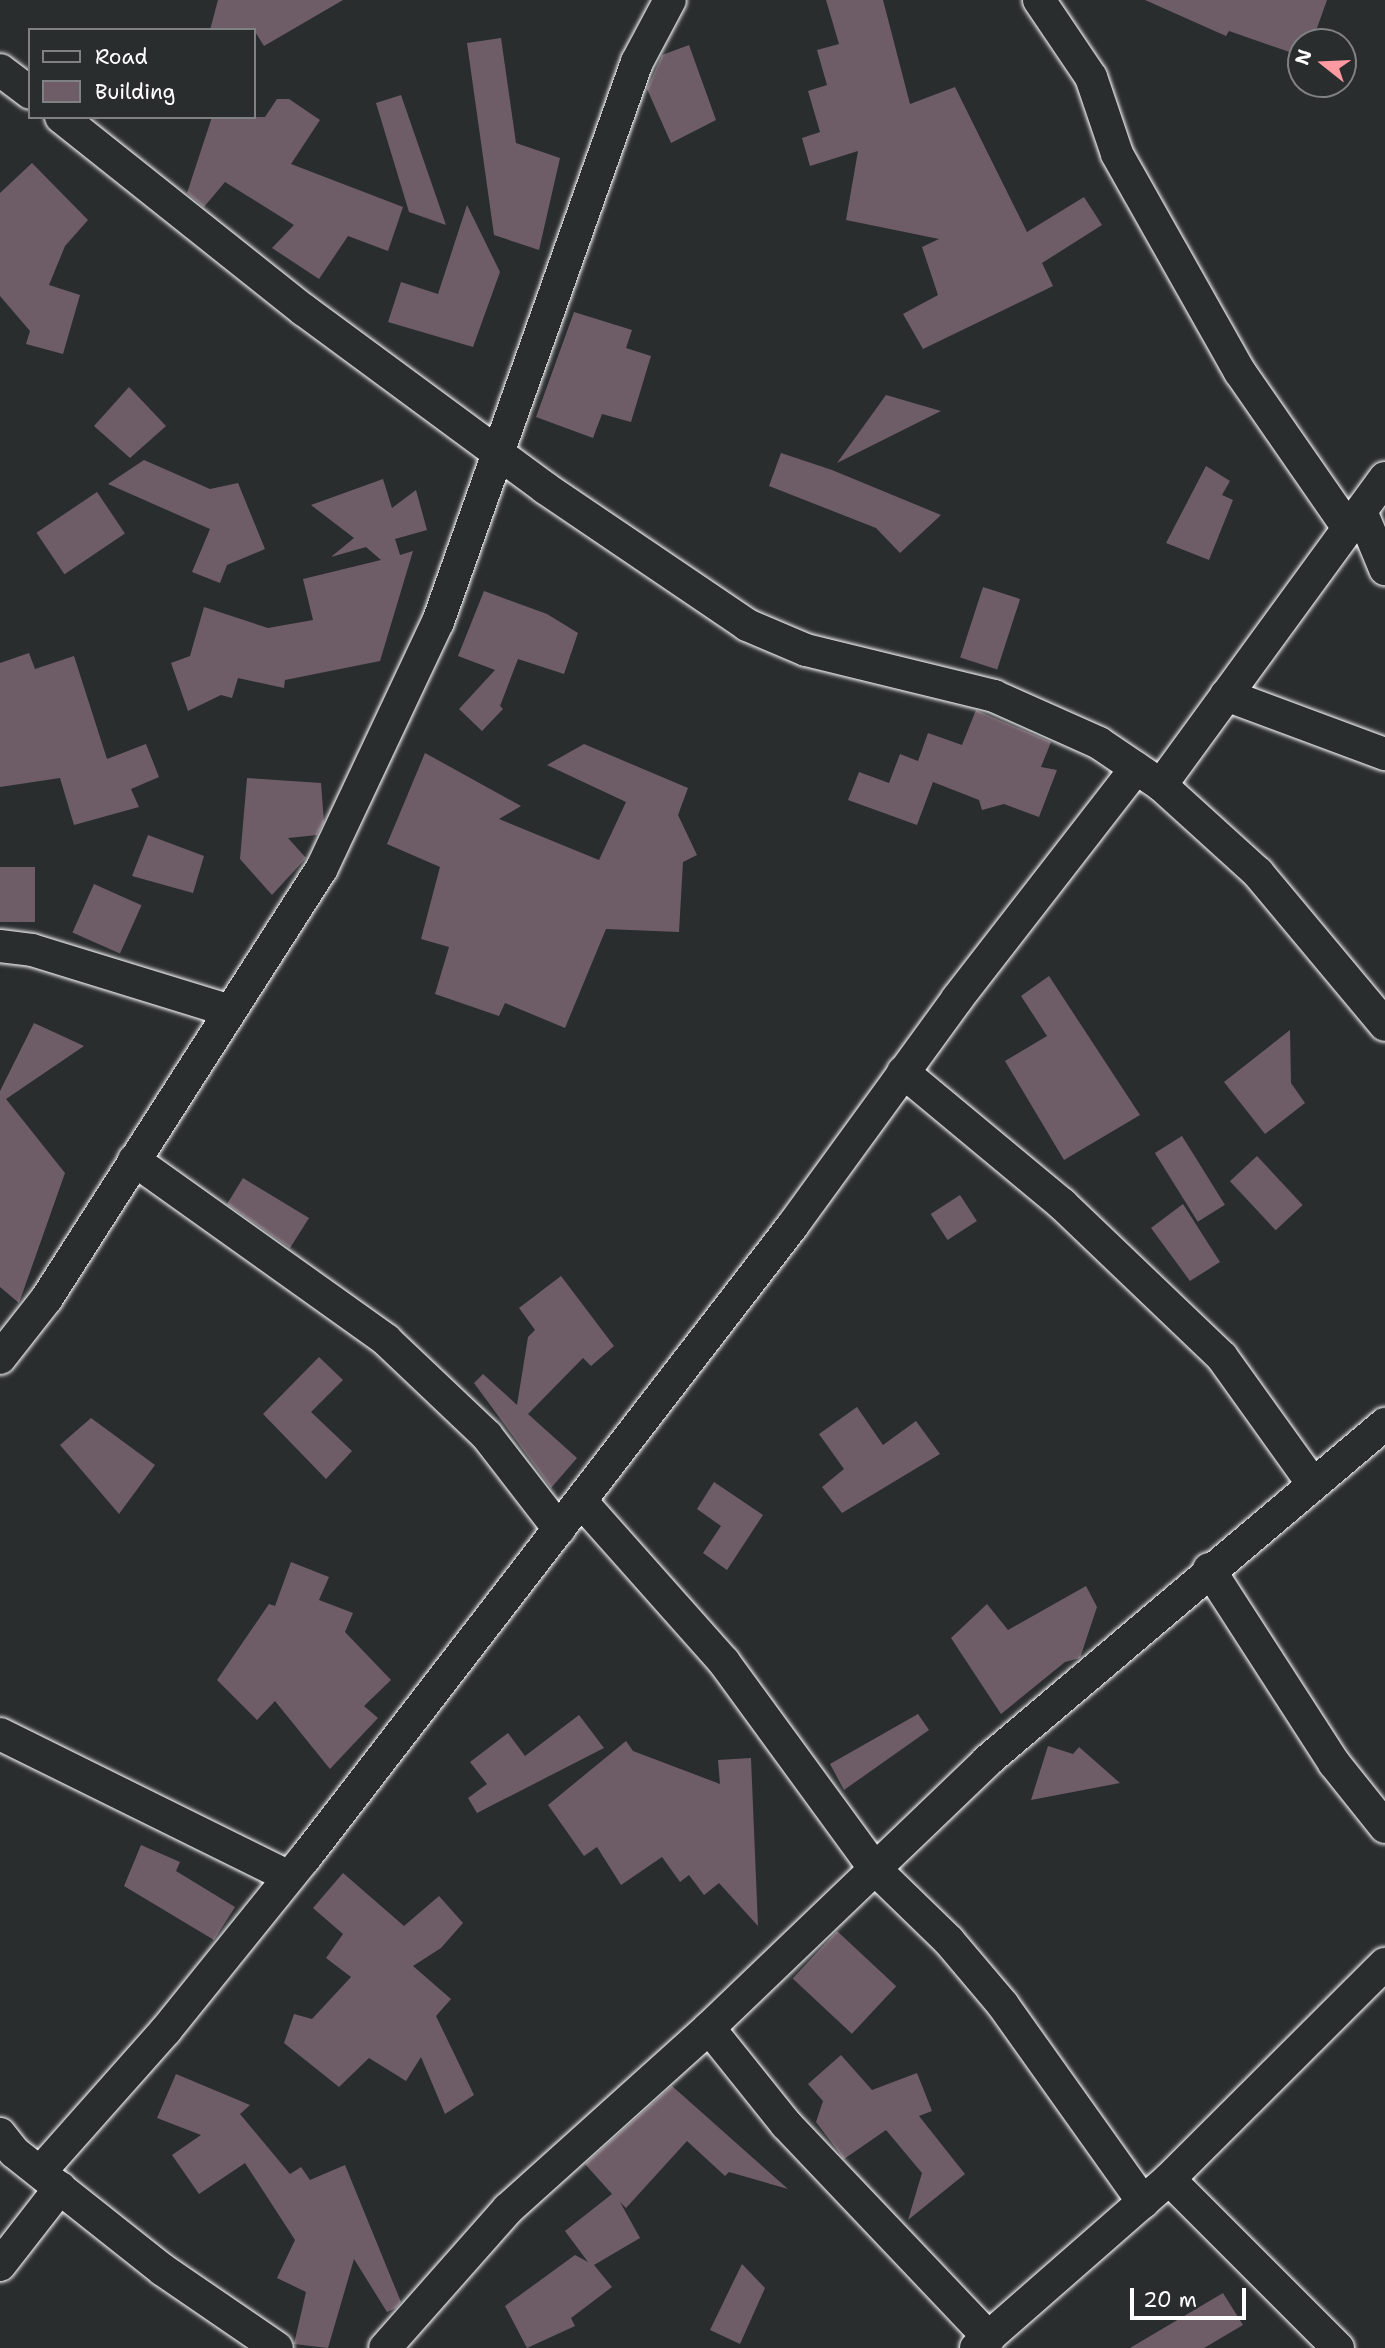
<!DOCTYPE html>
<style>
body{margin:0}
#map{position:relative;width:1385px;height:2348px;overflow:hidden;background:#2a2d2e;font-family:"Shantell Sans",sans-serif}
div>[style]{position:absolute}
.building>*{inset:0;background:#6e5d67;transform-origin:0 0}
.roads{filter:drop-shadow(0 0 2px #fff) drop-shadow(0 0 2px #fff)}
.street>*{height:32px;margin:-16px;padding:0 16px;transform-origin:16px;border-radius:16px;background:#2a2d2e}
span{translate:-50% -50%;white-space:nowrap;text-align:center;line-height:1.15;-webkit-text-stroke:7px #2a2d2e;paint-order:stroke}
.legend{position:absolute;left:28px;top:28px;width:228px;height:91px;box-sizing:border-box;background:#2a2d2e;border:2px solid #7f8182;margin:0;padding:9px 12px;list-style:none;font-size:21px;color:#fff}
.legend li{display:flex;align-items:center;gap:14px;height:35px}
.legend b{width:35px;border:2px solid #7f8182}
.north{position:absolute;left:1287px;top:28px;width:70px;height:70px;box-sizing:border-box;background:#2a2d2e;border:2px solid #7f8182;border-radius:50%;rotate:288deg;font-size:19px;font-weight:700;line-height:28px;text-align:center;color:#fff}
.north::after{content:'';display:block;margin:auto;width:24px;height:32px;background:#ff9aa2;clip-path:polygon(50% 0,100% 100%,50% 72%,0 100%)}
.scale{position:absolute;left:1130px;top:2288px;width:116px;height:32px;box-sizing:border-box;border:4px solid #fff;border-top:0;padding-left:9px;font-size:21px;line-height:24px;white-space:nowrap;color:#fff;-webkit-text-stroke:5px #2a2d2e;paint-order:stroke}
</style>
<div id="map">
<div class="building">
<i style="clip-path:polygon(218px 0,343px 0,264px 46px,254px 30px,210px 30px)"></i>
<i style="clip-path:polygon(826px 0,883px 0,910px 104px,955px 87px,1027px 232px,1084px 197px,1102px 225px,1042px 263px,1053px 286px,923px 349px,903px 314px,938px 295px,922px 247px,939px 239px,846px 220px,858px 151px,810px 166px,802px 138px,820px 132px,808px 91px,827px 85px,817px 50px,839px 44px)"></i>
<i style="clip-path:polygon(1145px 0,1327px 0,1312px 42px,1301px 42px,1301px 56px,1229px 31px,1226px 36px)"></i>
<i style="clip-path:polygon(501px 38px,516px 143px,560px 158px,539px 250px,494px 235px,467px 43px)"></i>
<i style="clip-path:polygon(689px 45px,716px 120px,671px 143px,647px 89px,662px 55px)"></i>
<i style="clip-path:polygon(401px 95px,446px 225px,409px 212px,376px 103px)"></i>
<i style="clip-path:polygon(277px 99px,289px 99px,320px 120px,291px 164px,403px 207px,388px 251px,348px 236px,319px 279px,272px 248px,294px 225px,225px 182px,204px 207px,187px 193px,212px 117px,265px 117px)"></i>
<i style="clip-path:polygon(32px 163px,88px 220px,65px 246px,49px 285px,80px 295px,63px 354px,26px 344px,30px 331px,0 296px,0 193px)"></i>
<i style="clip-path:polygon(467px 205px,500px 272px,473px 347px,388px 322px,401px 282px,438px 294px)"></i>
<i style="clip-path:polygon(574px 312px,632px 330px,626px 348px,651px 356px,631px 422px,602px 414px,593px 438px,536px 417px)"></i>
<i style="clip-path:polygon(129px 387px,166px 426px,130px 458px,94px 426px)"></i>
<i style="clip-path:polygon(886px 395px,941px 411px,837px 463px)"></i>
<i style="clip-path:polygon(781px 453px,832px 470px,941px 515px,900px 553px,876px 528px,769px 486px)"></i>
<i style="clip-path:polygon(144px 460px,210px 489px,238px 483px,265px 549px,227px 565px,220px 583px,192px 572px,210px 529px,108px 484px)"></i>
<i style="clip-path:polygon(1206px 466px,1230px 481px,1222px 495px,1233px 500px,1209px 560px,1166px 543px)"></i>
<i style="clip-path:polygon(383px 479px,392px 508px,416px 490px,427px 530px,395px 539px,400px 555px,413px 551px,380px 661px,285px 680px,284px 688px,238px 678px,232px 698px,221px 695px,188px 711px,171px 663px,190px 656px,204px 607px,268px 628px,313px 620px,303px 579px,381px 560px,366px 547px,331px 557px,354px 538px,311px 505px)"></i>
<i style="left:97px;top:492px;width:50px;height:73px;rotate:56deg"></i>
<i style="left:983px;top:587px;width:39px;height:74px;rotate:18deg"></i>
<i style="clip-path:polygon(484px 591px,547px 614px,578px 633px,564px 674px,518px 659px,500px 706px,503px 709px,482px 731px,459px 709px,495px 670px,458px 656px)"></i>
<i style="clip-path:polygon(29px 653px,35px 669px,74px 656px,107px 759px,146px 744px,159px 777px,131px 789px,139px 807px,74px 825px,60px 778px,0 787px,0 663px)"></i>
<i style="clip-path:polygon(976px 710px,1051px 742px,1041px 767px,1057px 770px,1039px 817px,1004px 804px,982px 810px,979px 800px,933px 782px,917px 825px,848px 800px,859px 772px,889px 783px,900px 754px,918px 761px,928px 733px,962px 745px)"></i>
<i style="clip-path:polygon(584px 744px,688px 788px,678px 815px,697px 855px,683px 862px,679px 932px,606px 929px,565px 1028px,505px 1003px,499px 1016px,435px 994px,449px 947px,421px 939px,440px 867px,387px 844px,425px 753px,521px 806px,499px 819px,599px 860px,626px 802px,547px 765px)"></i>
<i style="clip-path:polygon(247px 778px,321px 783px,324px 822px,317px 835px,288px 838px,306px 858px,272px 895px,240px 859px)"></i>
<i style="clip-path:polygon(148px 835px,204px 856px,193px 893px,132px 876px)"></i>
<i style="left:35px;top:867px;width:55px;height:35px;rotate:90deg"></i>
<i style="left:94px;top:884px;width:52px;height:53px;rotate:24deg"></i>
<i style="clip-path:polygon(1049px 976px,1140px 1115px,1064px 1160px,1005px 1061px,1047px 1036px,1021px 996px)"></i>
<i style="clip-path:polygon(34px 1023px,84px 1046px,6px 1099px,65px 1173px,19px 1303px,0 1287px,0 1091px)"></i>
<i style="clip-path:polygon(1290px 1030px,1291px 1083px,1305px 1103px,1265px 1134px,1224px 1082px)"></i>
<i style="left:1182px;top:1136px;width:81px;height:32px;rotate:58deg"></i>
<i style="left:1257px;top:1156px;width:67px;height:37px;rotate:47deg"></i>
<i style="clip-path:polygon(243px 1178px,309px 1218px,290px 1248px,227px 1204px)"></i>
<i style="left:960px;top:1195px;width:31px;height:35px;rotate:57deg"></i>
<i style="clip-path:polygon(1183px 1204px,1220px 1262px,1190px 1281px,1151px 1228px)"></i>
<i style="clip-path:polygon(561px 1276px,614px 1346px,591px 1366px,583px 1358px,528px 1414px,577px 1458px,551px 1488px,474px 1383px,483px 1374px,517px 1405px,528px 1337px,535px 1330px,519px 1308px)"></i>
<i style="clip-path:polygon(319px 1357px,343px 1380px,311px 1412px,352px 1451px,326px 1479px,263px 1414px)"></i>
<i style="clip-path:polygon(857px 1407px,883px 1445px,916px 1421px,940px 1454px,842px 1513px,822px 1487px,844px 1469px,819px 1434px)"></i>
<i style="clip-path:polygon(91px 1418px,155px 1465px,119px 1514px,60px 1445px)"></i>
<i style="clip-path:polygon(714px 1482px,763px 1515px,727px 1570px,703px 1553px,721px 1526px,697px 1509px)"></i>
<i style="clip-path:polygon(291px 1562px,329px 1577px,319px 1600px,353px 1613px,345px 1632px,391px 1680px,364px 1706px,378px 1718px,330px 1769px,275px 1701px,257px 1720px,217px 1680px,269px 1604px,275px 1606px)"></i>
<i style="clip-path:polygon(1086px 1586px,1097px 1607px,1080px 1658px,1065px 1662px,1001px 1714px,951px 1638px,987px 1604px,1008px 1630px)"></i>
<i style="clip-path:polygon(918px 1714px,929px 1730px,844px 1790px,830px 1764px)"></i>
<i style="clip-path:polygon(579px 1715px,604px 1748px,477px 1813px,468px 1798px,487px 1784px,470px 1762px,508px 1733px,525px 1756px)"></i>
<i style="clip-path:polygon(626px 1741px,633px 1751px,720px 1784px,718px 1760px,751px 1758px,758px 1926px,719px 1883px,704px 1895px,689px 1875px,680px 1882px,662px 1857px,621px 1885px,597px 1847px,584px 1856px,548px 1805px)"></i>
<i style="clip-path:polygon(1048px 1746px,1073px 1754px,1079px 1747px,1120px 1783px,1031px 1800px)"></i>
<i style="clip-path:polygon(141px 1845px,180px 1862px,176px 1871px,235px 1907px,214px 1940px,124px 1886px)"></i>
<i style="clip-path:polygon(343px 1873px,404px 1926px,439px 1896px,463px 1923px,441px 1948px,413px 1966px,451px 1999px,436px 2016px,474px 2095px,445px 2114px,421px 2057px,406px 2081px,369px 2058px,339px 2087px,284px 2043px,294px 2014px,312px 2019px,351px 1977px,326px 1958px,343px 1934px,313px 1908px)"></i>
<i style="left:837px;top:1931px;width:81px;height:65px;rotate:43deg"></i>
<i style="clip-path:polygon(841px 2055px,872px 2090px,917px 2073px,932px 2111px,919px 2116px,965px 2174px,908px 2220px,922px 2173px,886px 2130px,844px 2159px,816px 2122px,823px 2101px,808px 2084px)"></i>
<i style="clip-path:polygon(176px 2074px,250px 2105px,240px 2114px,290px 2174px,301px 2167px,310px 2180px,345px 2165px,401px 2302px,396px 2308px,387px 2312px,354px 2259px,328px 2348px,294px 2344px,306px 2292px,277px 2278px,295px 2240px,245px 2163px,199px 2194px,172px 2155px,201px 2135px,157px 2118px)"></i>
<i style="clip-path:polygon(672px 2086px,788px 2189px,729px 2172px,725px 2176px,687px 2141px,626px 2208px,620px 2202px,640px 2238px,594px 2265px,612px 2287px,571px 2318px,575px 2326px,527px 2348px,505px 2306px,575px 2255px,588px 2262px,565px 2231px,612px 2194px,585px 2164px)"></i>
<i style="clip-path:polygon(742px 2264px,765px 2288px,740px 2344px,710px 2330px)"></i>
<i style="clip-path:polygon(1223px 2293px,1243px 2325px,1204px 2348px,1130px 2348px)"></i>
</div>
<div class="roads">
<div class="street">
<i style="left:1039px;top:0;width:93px;rotate:56deg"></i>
<i style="left:1091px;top:77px;width:81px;rotate:71.3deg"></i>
<i style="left:1117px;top:154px;width:250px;rotate:60.6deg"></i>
<i style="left:1240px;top:372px;width:190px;rotate:55.3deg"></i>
<i style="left:0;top:70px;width:38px;rotate:37deg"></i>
<i style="left:61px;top:117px;width:310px;rotate:38.5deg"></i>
<i style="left:304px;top:310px;width:300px;rotate:36.4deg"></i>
<i style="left:545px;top:488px;width:244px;rotate:34.1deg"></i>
<i style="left:747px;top:625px;width:64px;rotate:23deg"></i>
<i style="left:806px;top:650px;width:194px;rotate:13.7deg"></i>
<i style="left:994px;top:696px;width:115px;rotate:24.1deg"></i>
<i style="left:1099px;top:743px;width:75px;rotate:34.1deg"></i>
<i style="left:1161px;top:785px;width:131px;rotate:42.2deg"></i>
<i style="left:1258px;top:873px;width:198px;rotate:50.1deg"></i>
<i style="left:1361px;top:511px;width:63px;rotate:67.5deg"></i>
<i style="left:1226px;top:695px;width:170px;rotate:20.4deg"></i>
<i style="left:1161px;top:785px;width:380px;rotate:-53.9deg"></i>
<i style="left:0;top:946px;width:32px;rotate:7deg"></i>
<i style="left:32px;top:950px;width:207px;rotate:17.1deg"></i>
<i style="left:903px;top:1072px;width:207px;rotate:39.7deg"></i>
<i style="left:1062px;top:1204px;width:221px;rotate:43.7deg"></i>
<i style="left:1222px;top:1357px;width:156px;rotate:54.4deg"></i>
<i style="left:134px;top:1160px;width:310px;rotate:35.5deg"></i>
<i style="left:386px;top:1340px;width:139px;rotate:43.5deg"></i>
<i style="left:487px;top:1436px;width:118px;rotate:52.3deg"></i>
<i style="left:0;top:1358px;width:76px;rotate:-51.9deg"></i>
<i style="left:47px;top:1298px;width:510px;rotate:-57.4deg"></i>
<i style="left:322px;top:868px;width:272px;rotate:-64.8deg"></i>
<i style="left:438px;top:622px;width:594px;rotate:-70.44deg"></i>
<i style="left:637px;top:62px;width:70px;rotate:-62deg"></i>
<i style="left:581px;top:1501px;width:215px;rotate:48.4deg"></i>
<i style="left:724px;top:1662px;width:256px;rotate:53.9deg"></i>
<i style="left:875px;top:1869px;width:103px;rotate:44.2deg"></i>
<i style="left:949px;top:1941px;width:84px;rotate:49.8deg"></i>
<i style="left:1003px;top:2005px;width:242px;rotate:54.6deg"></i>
<i style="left:1209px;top:1569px;width:231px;rotate:57.2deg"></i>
<i style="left:1334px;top:1763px;width:82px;rotate:51.4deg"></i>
<i style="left:0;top:1734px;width:322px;rotate:26.3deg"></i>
<i style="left:709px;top:2028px;width:123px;rotate:51.3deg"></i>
<i style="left:786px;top:2124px;width:295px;rotate:46.5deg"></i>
<i style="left:0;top:2134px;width:23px;rotate:52deg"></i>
<i style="left:14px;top:2152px;width:190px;rotate:38.4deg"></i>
<i style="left:163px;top:2270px;width:138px;rotate:34.4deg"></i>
<i style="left:40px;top:2172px;width:190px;rotate:-48.4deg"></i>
<i style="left:166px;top:2030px;width:221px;rotate:-51.1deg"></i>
<i style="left:305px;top:1858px;width:799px;rotate:-52.37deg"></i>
<i style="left:793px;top:1225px;width:279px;rotate:-54deg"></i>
<i style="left:957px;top:999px;width:292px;rotate:-52.2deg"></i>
<i style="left:1169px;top:2179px;width:239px;rotate:45deg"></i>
<i style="left:0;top:2265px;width:98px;rotate:-52.1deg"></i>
<i style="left:385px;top:2348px;width:186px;rotate:-48.5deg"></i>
<i style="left:508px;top:2209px;width:270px;rotate:-42deg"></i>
<i style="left:709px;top:2028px;width:385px;rotate:-43.8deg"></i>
<i style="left:987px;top:1761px;width:522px;rotate:-40.26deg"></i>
<i style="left:976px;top:2348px;width:257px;rotate:-41.2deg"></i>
<i style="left:1169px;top:2179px;width:305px;rotate:-44.9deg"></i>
</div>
</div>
<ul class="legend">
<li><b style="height:9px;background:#2a2d2e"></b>Road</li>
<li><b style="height:19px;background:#6e5d67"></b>Building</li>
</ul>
<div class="north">N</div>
<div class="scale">20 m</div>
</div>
